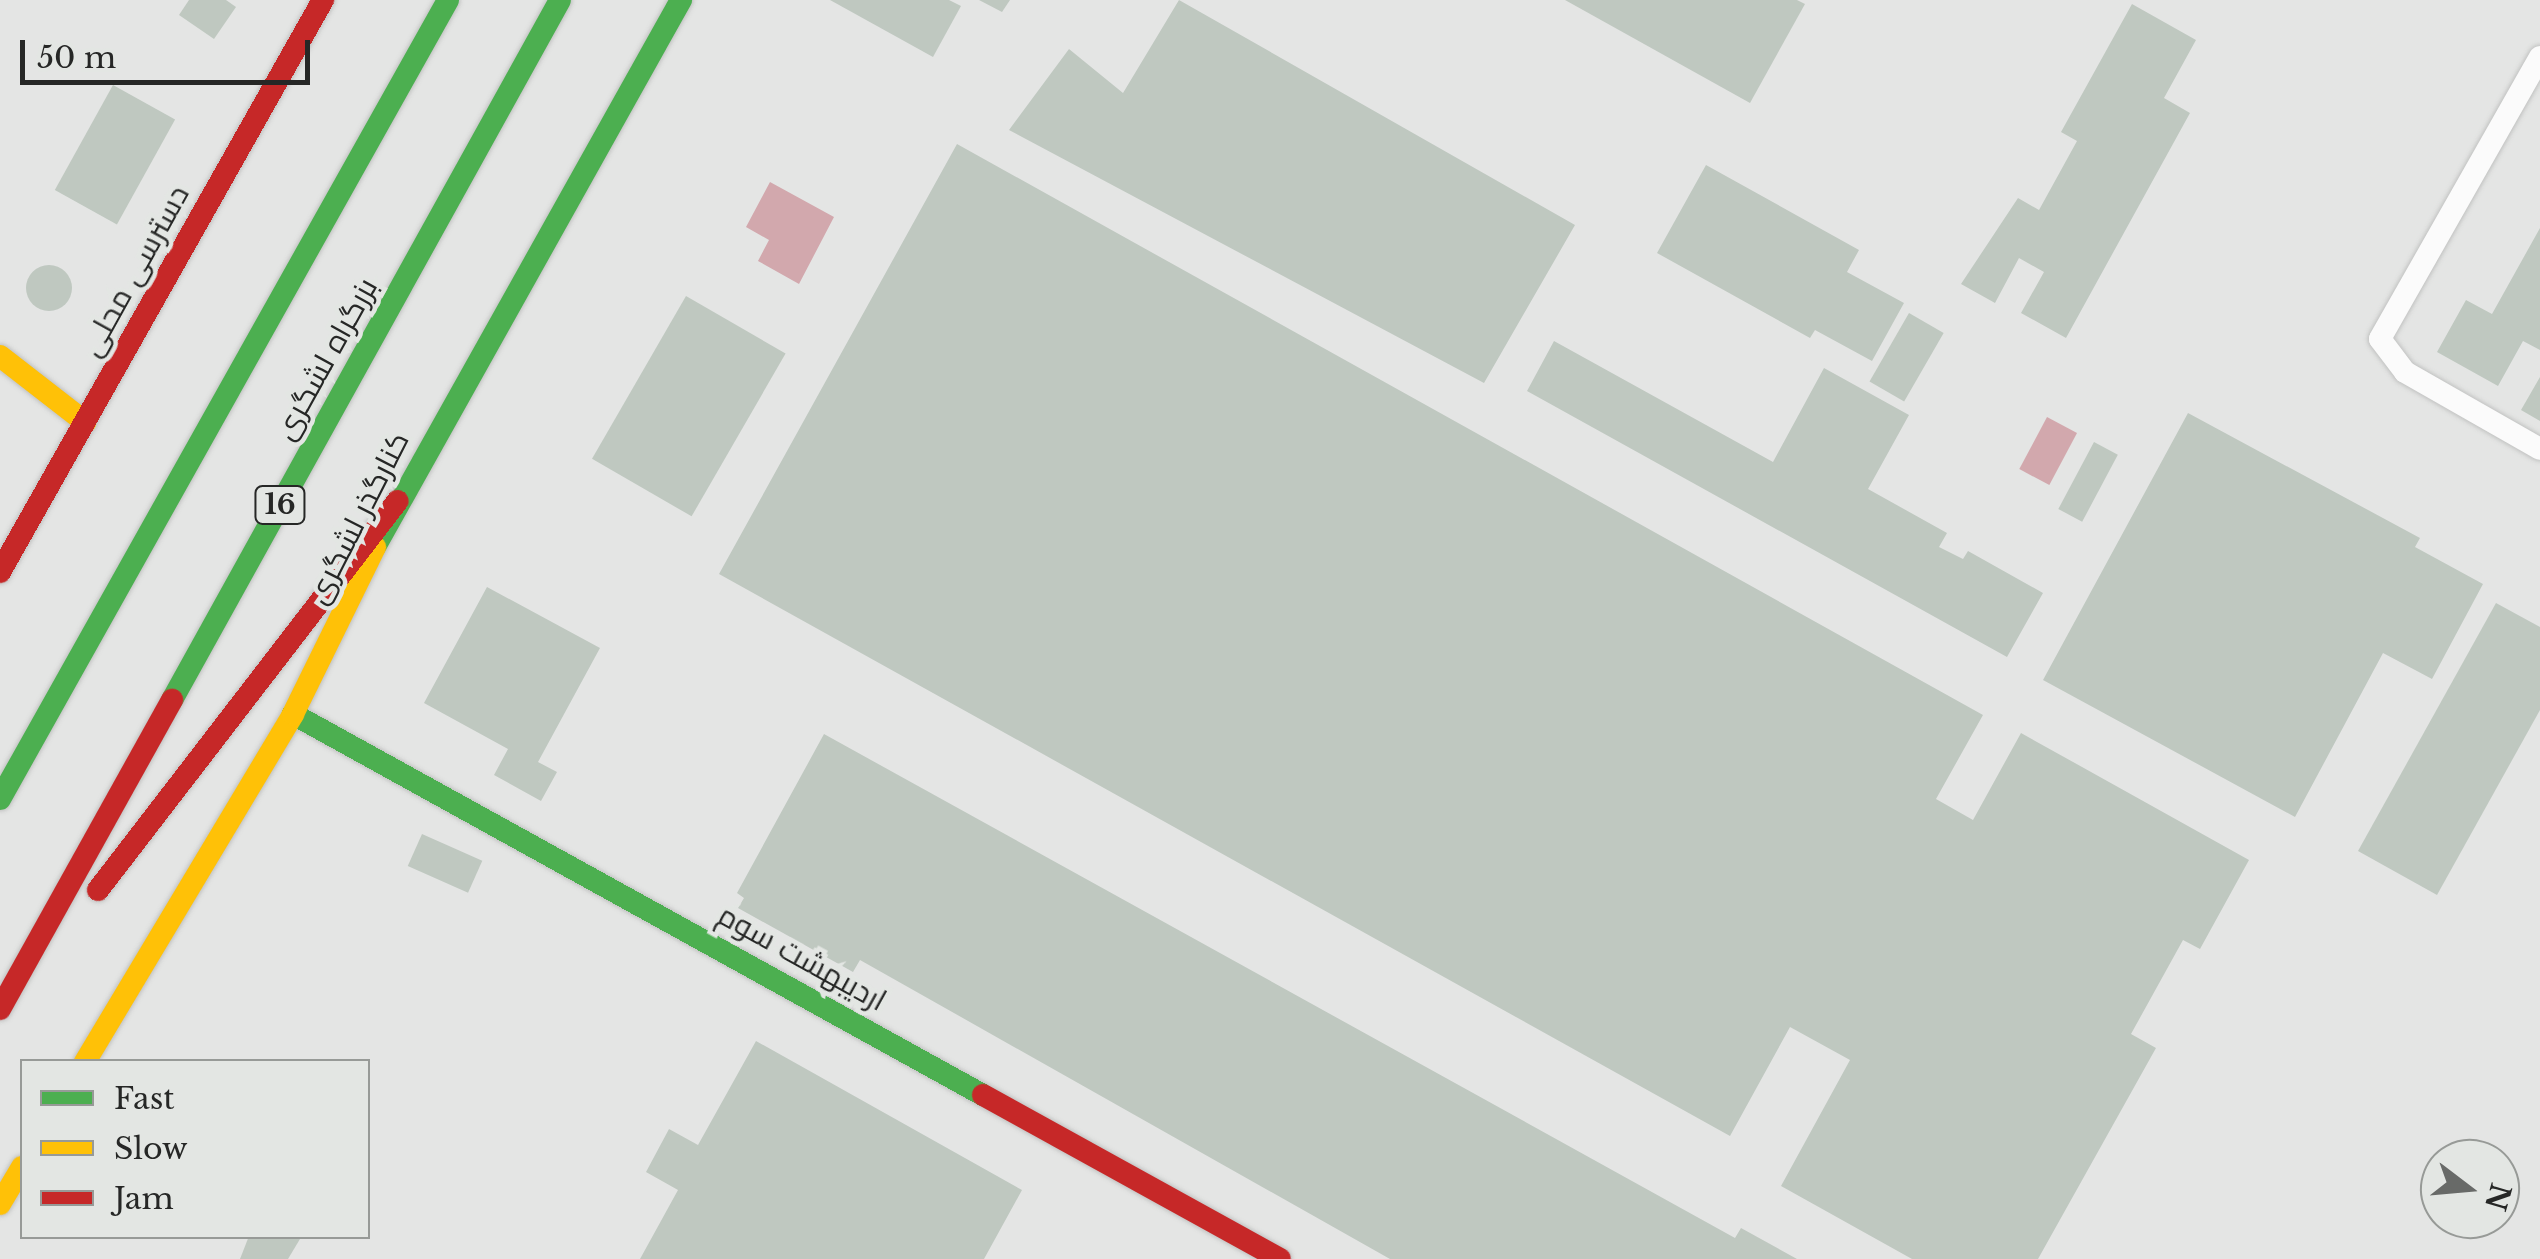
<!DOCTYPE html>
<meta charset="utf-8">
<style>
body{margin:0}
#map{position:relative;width:2540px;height:1259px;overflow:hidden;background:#e4e5e4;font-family:"Libre Baskerville",Cairo,serif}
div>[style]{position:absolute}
.water>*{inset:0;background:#d2a8ad;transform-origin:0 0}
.building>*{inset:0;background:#bfc8c0;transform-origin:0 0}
.round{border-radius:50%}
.roads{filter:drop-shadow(0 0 2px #c1c2c1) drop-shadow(0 0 2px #c1c2c1)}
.lane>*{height:22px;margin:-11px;padding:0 11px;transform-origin:11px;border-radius:11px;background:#fbfbfb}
.fast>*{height:22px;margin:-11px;padding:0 11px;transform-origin:11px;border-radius:11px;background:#4caf50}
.slow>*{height:22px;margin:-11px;padding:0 11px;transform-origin:11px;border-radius:11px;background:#ffc107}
.jam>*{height:22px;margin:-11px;padding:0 11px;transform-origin:11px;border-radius:11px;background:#c62828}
span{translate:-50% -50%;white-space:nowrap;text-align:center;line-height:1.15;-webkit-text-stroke:9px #e3e6e3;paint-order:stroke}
.shield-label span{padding:2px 8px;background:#e3e6e3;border:2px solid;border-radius:8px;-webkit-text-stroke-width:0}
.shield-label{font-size:28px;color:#262726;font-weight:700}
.street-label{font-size:30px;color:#262726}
.legend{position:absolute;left:20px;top:1059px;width:350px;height:180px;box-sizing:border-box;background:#e3e6e3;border:2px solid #979a97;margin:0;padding:12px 18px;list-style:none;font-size:30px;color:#262726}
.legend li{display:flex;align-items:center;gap:20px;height:50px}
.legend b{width:50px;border:2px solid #979a97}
.north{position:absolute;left:2420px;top:1139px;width:100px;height:100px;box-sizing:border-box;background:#e3e6e3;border:2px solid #979a97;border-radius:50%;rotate:106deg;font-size:28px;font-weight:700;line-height:40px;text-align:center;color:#262726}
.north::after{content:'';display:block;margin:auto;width:35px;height:45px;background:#686a68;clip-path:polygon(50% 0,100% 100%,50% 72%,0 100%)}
.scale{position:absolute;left:20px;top:40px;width:290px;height:45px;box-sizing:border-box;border:5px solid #262726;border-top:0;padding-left:12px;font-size:30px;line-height:35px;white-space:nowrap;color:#262726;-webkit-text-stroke:8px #e3e6e3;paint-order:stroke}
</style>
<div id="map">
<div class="water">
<i style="clip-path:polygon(770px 182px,834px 217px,799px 284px,758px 261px,769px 240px,746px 227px)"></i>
<i style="left:2047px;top:417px;width:34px;height:59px;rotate:28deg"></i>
</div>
<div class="building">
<i style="clip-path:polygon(189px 0,226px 0,236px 7px,214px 39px,179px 15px)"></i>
<i style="clip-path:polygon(830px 0,949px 0,961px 6px,933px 57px)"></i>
<i style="clip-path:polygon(979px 0,1010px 0,1002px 12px)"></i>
<i style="clip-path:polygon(1179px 0,1575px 225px,1484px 383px,1009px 130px,1069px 49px,1123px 93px)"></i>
<i style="clip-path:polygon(1565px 0,1797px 0,1805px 4px,1750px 103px)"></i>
<i style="clip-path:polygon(2132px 4px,2196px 40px,2164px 98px,2190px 113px,2066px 338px,2021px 313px,2044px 272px,2019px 258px,1995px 303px,1961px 284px,2018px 198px,2039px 210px,2077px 141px,2061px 132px)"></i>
<i style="left:113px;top:85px;width:71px;height:120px;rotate:29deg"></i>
<i style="clip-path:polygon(957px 144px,1983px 715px,1936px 799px,1973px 820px,2021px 733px,2249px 860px,2200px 949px,2183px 940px,2131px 1034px,2156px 1048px,2038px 1259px,1912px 1259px,1781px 1186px,1850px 1060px,1790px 1027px,1730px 1136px,719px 574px)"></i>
<i style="clip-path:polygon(1706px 165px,1859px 250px,1847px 272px,1904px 303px,1872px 361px,1815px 330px,1810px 338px,1657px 253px)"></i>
<i style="clip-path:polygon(2540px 228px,2540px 350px,2523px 341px,2498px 386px,2437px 352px,2466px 300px,2492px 314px)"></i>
<i class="round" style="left:26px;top:265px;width:46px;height:46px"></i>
<i style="left:686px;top:296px;width:115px;height:188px;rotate:30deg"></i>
<i style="left:1909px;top:313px;width:40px;height:79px;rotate:30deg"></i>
<i style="clip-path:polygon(1554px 341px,1773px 462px,1824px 368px,1909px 415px,1868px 489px,1947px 533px,1939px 547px,1963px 559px,1968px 551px,2043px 593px,2007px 657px,1527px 391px)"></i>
<i style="clip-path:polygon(2540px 377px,2540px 421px,2521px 410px)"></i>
<i style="clip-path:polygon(2188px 413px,2420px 538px,2415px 547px,2483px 584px,2432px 679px,2383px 653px,2295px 817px,2043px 680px)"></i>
<i style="left:2094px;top:442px;width:27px;height:76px;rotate:28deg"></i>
<i style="clip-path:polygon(487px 587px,600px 648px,538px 762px,557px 772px,541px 801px,494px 775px,508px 749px,424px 703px)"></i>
<i style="clip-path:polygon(2496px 603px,2540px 627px,2540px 710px,2437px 895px,2358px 851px)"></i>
<i style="clip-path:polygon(824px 734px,1735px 1238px,1741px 1228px,1797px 1259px,1390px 1259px,860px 960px,853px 972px,738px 908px,744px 898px,737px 893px)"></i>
<i style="left:422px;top:834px;width:66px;height:35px;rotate:24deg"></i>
<i style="clip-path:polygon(756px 1041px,1022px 1190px,984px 1259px,640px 1259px,678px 1190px,646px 1172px,669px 1129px,698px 1145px)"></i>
<i style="clip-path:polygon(249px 1236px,297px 1236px,300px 1239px,288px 1259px,240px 1259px)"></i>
</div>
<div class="roads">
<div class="lane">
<i style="left:2540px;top:57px;width:324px;rotate:119.6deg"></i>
<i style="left:2380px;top:339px;width:41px;rotate:52.9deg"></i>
<i style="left:2405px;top:372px;width:155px;rotate:29.7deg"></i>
</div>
<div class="fast">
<i style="left:375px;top:547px;width:627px;rotate:-60.78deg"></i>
<i style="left:172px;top:700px;width:800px;rotate:-61deg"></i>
<i style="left:293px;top:714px;width:788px;rotate:28.91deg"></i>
<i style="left:0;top:799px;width:916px;rotate:-60.72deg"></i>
</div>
<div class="slow">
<i style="left:0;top:356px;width:108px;rotate:37.8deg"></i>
<i style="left:85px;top:1062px;width:405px;rotate:-59.1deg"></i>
<i style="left:293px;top:714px;width:186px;rotate:-63.8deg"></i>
<i style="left:0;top:1204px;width:43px;rotate:-59.3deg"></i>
</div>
<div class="jam">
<i style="left:0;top:572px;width:657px;rotate:-60.55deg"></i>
<i style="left:98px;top:890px;width:491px;rotate:-52.4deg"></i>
<i style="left:0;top:1009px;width:354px;rotate:-60.9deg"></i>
<i style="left:983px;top:1095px;width:339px;rotate:28.9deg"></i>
</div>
</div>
<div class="shield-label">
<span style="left:280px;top:505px">16</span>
</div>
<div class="street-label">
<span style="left:135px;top:271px;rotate:-61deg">دسترسی محلی</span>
<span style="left:326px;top:359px;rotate:-61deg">بزرگراه لشگری</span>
<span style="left:358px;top:518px;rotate:-63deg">کنارگذر لشگری</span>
<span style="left:802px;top:958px;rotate:29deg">اردیبهشت سوم</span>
</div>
<ul class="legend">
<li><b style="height:12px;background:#4caf50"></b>Fast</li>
<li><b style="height:12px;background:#ffc107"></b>Slow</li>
<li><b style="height:12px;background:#c62828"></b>Jam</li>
</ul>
<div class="north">N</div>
<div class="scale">50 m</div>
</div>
